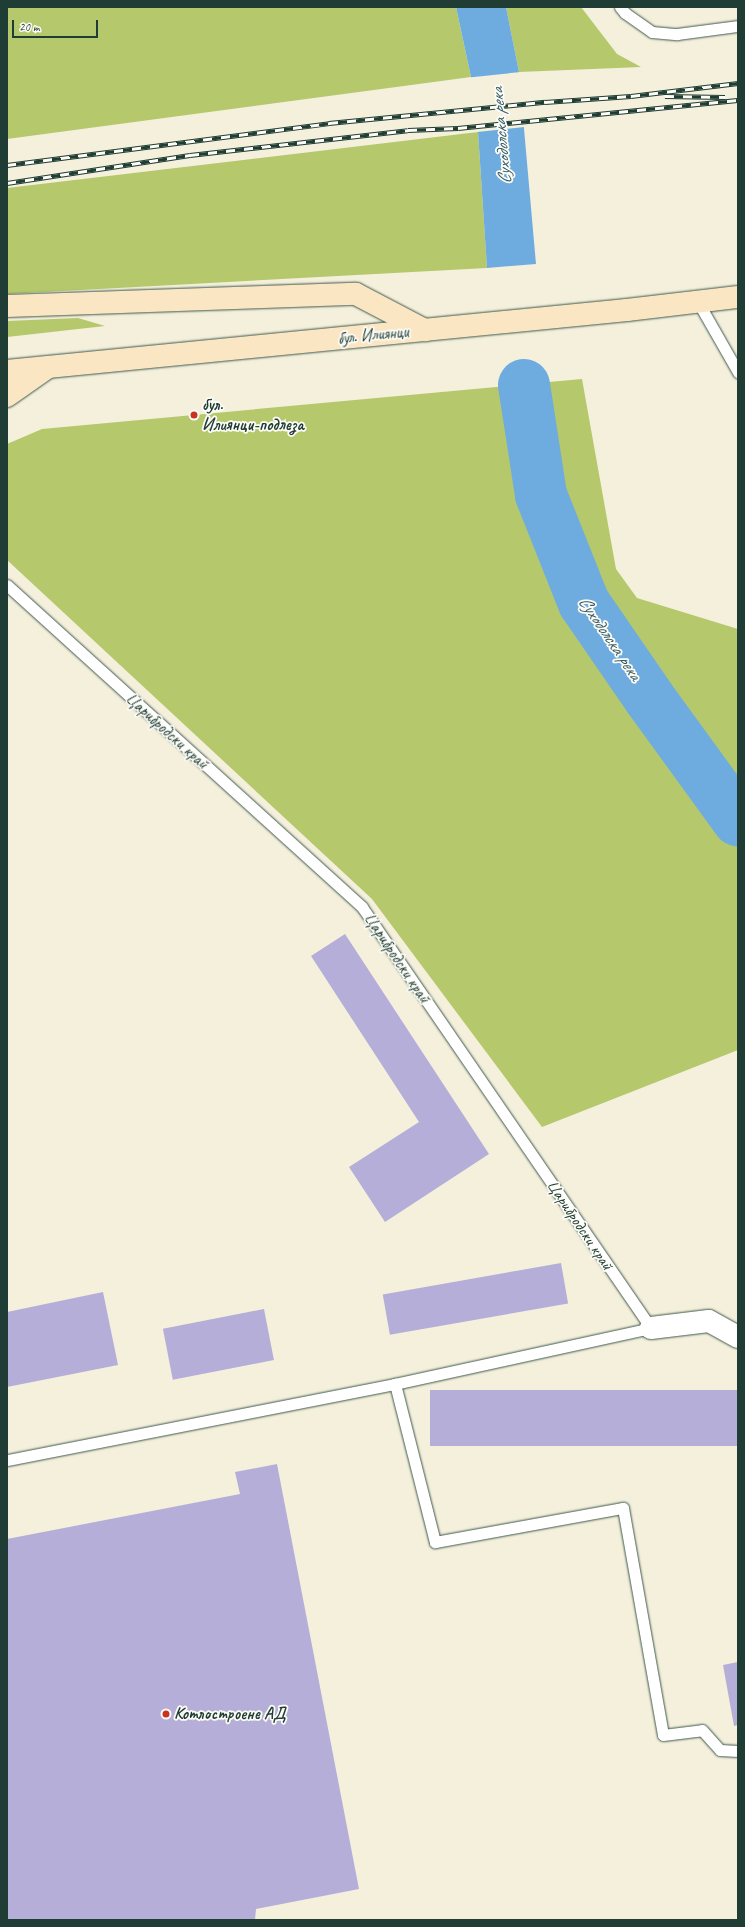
<!DOCTYPE html>
<meta charset="utf-8">
<style>
body{margin:0}
#map{position:relative;width:745px;height:1927px;overflow:hidden;background:#f4f0dc;font-family:Caveat,sans-serif}
div>[style]{position:absolute}
.green>*{inset:0;background:#b5c86c}
.water>*{inset:0;background:#6eace0}
.pier>*{inset:0;background:#f4f0dc;transform-origin:0 0}
.river>*{height:52px;margin:-26px;padding:0 26px;transform-origin:26px;border-radius:26px;background:#6eace0}
.building>*{inset:0;background:#b5aed9;transform-origin:0 0}
.roads{filter:drop-shadow(0 0 1px #3f584d) drop-shadow(0 0 1px #3f584d)}
.lane>*{height:11px;margin:-5.5px;padding:0 5.5px;transform-origin:5.5px;border-radius:5.5px;background:#fff}
.street>*{height:22px;margin:-11px;padding:0 11px;transform-origin:11px;border-radius:11px;background:#fff}
.secondary>*{height:22px;margin:-11px;padding:0 11px;transform-origin:11px;border-radius:11px;background:#fbe6c3}
.rail>*{height:4.5px;margin-top:-2.25px;transform-origin:0;background:repeating-linear-gradient(90deg,#fdfcf7 0 9px,#1f3d34 0 18px);box-sizing:border-box;border-block:1px solid #1f3d34}
.dots>*{width:11px;height:11px;translate:-50% -50%;box-sizing:border-box;border:2px solid #fdfcf7;border-radius:50%}
span{translate:-50% -50%;white-space:nowrap;text-align:center;line-height:1.15;-webkit-text-stroke:3.5px #fdfcf7;paint-order:stroke}
.street-label{font-size:17px;color:#1f3d34}
.poi-label{font-size:17px;color:#1f3d34;font-weight:700}
.left{translate:0 -50%;text-align:left}
.water-label{font-size:18px;color:#375e68;font-style:italic}
.frame{position:absolute;inset:0;border:8px solid #1f3d34;pointer-events:none}
.scale{position:absolute;left:12px;top:20px;width:86px;height:18px;box-sizing:border-box;border:2px solid #1f3d34;border-top:0;padding-left:5px;font-size:12px;line-height:14px;white-space:nowrap;color:#1f3d34;-webkit-text-stroke:3px #fdfcf7;paint-order:stroke}
</style>
<div id="map">
<div class="green">
<i style="clip-path:polygon(7px 7px,456px 7px,471px 77px,7px 139px)"></i>
<i style="clip-path:polygon(506px 7px,581px 7px,617px 54px,641px 67px,519px 72px)"></i>
<i style="clip-path:polygon(478px 132px,487px 268px,7px 294px,7px 188px)"></i>
<i style="clip-path:polygon(78px 318px,105px 326px,7px 337px,7px 321px)"></i>
<i style="clip-path:polygon(582px 379px,616px 569px,637px 598px,738px 629px,738px 1050px,542px 1127px,372px 899px,7px 560px,7px 444px,42px 429px)"></i>
</div>
<div class="water">
<i style="clip-path:polygon(456px 7px,506px 7px,519px 72px,536px 264px,487px 268px,478px 132px,471px 77px)"></i>
</div>
<div class="pier">
<i style="left:521px;top:72px;width:55px;height:52px;rotate:84deg"></i>
</div>
<div class="river">
<i style="left:524px;top:385px;width:111px;rotate:81.2deg"></i>
<i style="left:541px;top:495px;width:116px;rotate:68.3deg"></i>
<i style="left:584px;top:603px;width:116px;rotate:55.5deg"></i>
<i style="left:650px;top:699px;width:150px;rotate:54deg"></i>
</div>
<div class="building">
<i style="clip-path:polygon(345px 934px,489px 1154px,385px 1222px,349px 1167px,419px 1122px,311px 956px)"></i>
<i style="left:561px;top:1263px;width:41px;height:181px;rotate:80deg"></i>
<i style="clip-path:polygon(103px 1292px,118px 1365px,7px 1387px,7px 1312px)"></i>
<i style="left:264px;top:1309px;width:52px;height:103px;rotate:79deg"></i>
<i style="left:738px;top:1390px;width:56px;height:308px;rotate:90deg"></i>
<i style="clip-path:polygon(277px 1464px,359px 1889px,256px 1909px,255px 1920px,7px 1920px,7px 1539px,240px 1494px,235px 1472px)"></i>
<i style="clip-path:polygon(738px 1662px,738px 1725px,734px 1726px,723px 1665px)"></i>
</div>
<div class="roads">
<div class="lane">
<i style="left:620px;top:7px;width:8px;rotate:50deg"></i>
<i style="left:625px;top:13px;width:33px;rotate:35deg"></i>
<i style="left:652px;top:32px;width:25px;rotate:5deg"></i>
<i style="left:677px;top:34px;width:62px;rotate:-7.5deg"></i>
<i style="left:698px;top:302px;width:81px;rotate:60.3deg"></i>
<i style="left:7px;top:585px;width:479px;rotate:42.2deg"></i>
<i style="left:362px;top:907px;width:511px;rotate:55.53deg"></i>
<i style="left:651px;top:1328px;width:262px;rotate:167.7deg"></i>
<i style="left:395px;top:1384px;width:395px;rotate:168.9deg"></i>
<i style="left:395px;top:1384px;width:163px;rotate:75.8deg"></i>
<i style="left:435px;top:1542px;width:191px;rotate:-10.3deg"></i>
<i style="left:623px;top:1508px;width:230px;rotate:80deg"></i>
<i style="left:663px;top:1735px;width:39px;rotate:-7deg"></i>
<i style="left:702px;top:1730px;width:27px;rotate:48deg"></i>
<i style="left:720px;top:1750px;width:18px;rotate:3deg"></i>
</div>
<div class="street">
<i style="left:651px;top:1328px;width:58px;rotate:-6.9deg"></i>
<i style="left:709px;top:1321px;width:33px;rotate:29deg"></i>
</div>
<div class="secondary">
<i style="left:7px;top:306px;width:349px;rotate:-2deg"></i>
<i style="left:356px;top:294px;width:78px;rotate:27.6deg"></i>
<i style="left:7px;top:371px;width:623px;rotate:-5.62deg"></i>
<i style="left:627px;top:310px;width:112px;rotate:-6.7deg"></i>
<i style="left:7px;top:396px;width:49px;rotate:-35deg"></i>
</div>
</div>
<div class="rail">
<i style="left:665px;top:96px;width:60px;rotate:1deg"></i>
<i style="left:7px;top:165px;width:325px;rotate:-7.4deg"></i>
<i style="left:329px;top:123px;width:217px;rotate:-5.6deg"></i>
<i style="left:545px;top:102px;width:86px;rotate:-4deg"></i>
<i style="left:631px;top:96px;width:108px;rotate:-6.9deg"></i>
<i style="left:7px;top:183px;width:185px;rotate:-8.7deg"></i>
<i style="left:190px;top:155px;width:219px;rotate:-6.5deg"></i>
<i style="left:408px;top:130px;width:50px;rotate:-2.3deg"></i>
<i style="left:458px;top:128px;width:281px;rotate:-5.7deg"></i>
</div>
<div class="dots">
<i style="left:194px;top:415px;background:#c8321e"></i>
<i style="left:166px;top:1714px;background:#c8321e"></i>
</div>
<div class="street-label">
<span style="left:373px;top:335px;rotate:-6deg">бул. Илиянци</span>
<span style="left:167px;top:731px;rotate:42deg">Царибродски край</span>
<span style="left:397px;top:958px;rotate:56deg">Царибродски край</span>
<span style="left:580px;top:1225px;rotate:56deg">Царибродски край</span>
</div>
<div class="poi-label">
<span class="left" style="left:202px;top:415px">бул.<br>Илиянци-подлеза</span>
<span class="left" style="left:174px;top:1714px">Котлостроене АД</span>
</div>
<div class="water-label">
<span style="left:501px;top:136px;rotate:-95deg">Суходолска река</span>
<span style="left:610px;top:638px;rotate:56deg">Суходолска река</span>
</div>
<div class="frame"></div>
<div class="scale">20 m</div>
</div>
